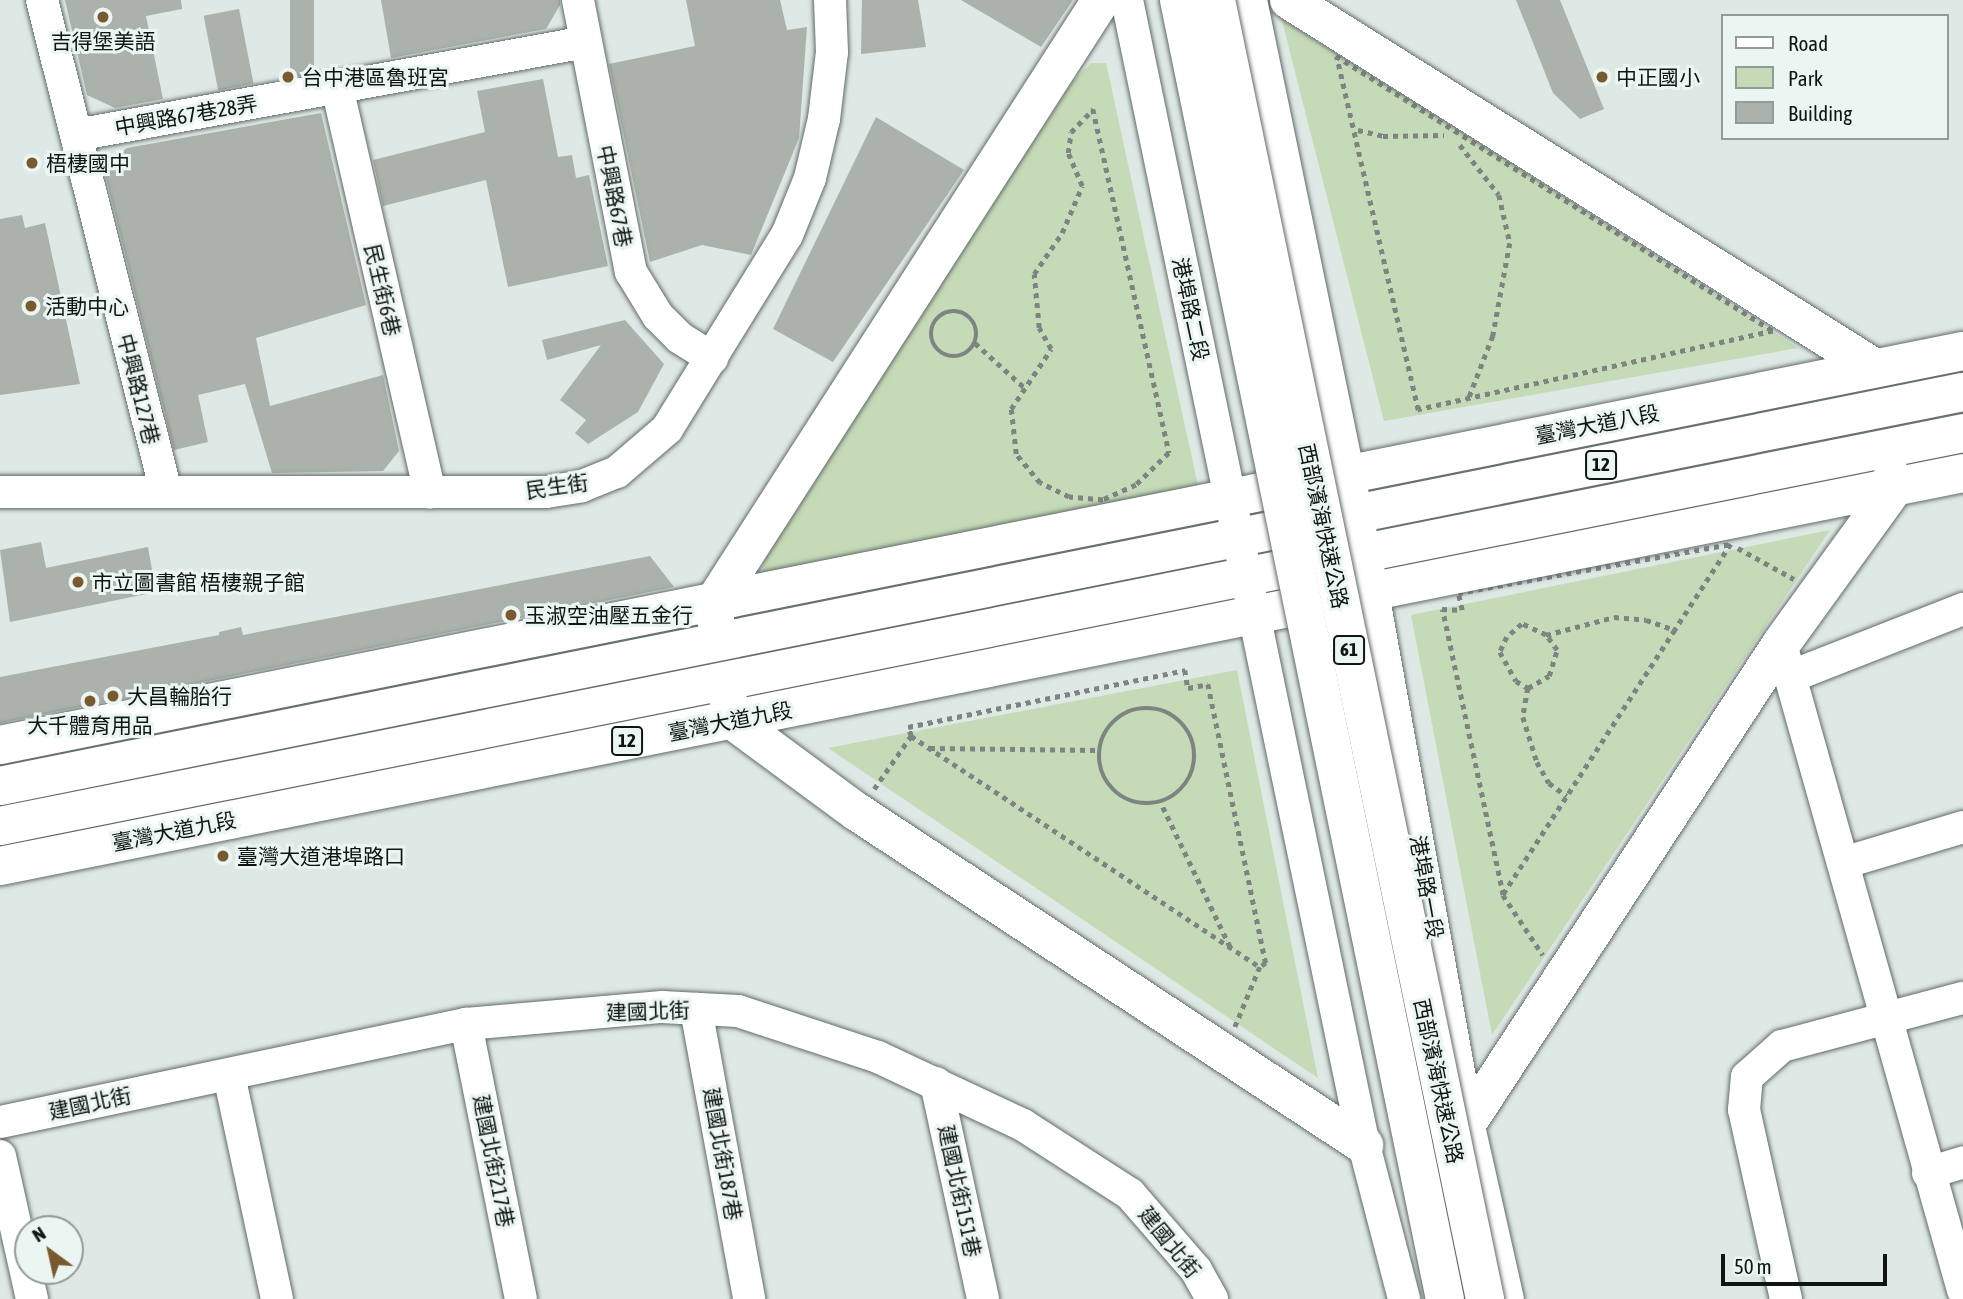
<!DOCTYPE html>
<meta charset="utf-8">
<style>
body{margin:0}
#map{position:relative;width:1963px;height:1299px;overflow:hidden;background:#dee8e4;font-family:"Asap Condensed","Noto Sans TC",sans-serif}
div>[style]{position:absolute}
.green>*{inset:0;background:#c5dab7}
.building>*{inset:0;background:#abb2ac;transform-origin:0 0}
.path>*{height:4.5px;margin-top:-2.25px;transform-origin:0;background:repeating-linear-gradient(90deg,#7d8481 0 5px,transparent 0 10px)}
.path>.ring{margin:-2.25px;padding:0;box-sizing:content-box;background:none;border:4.5px solid #7d8481;border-radius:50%}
.roads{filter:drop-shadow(0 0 2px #626b68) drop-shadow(0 0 2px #626b68)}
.minor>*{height:32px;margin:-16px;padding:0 16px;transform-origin:16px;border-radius:16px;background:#fff}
.major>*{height:38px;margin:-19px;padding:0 19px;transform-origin:19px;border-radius:19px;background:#fff}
.bridges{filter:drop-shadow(0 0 2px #626b68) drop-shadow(0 0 2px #626b68)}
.highway-bridge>*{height:38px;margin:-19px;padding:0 19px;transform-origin:19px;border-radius:19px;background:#fff}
.dots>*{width:19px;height:19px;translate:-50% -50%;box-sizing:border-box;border:4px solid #ebf5f2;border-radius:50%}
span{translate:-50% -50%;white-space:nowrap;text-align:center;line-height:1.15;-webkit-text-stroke:6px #ebf5f2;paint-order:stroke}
.shield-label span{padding:2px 5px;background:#ebf5f2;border:2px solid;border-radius:5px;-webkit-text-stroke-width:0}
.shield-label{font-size:19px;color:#101412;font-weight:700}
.poi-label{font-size:21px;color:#101412}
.left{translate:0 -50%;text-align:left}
.street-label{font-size:21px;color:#101412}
.legend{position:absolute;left:1721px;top:14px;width:228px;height:126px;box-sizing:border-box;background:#ebf5f2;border:2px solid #939b98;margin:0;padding:9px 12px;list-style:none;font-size:21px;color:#101412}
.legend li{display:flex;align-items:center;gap:14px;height:35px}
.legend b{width:35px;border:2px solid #939b98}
.north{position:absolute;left:14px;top:1215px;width:70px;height:70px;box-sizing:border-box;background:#ebf5f2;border:2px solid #939b98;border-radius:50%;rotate:327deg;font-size:19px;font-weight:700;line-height:28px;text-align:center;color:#101412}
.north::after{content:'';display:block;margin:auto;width:24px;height:32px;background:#785a2e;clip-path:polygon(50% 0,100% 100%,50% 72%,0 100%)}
.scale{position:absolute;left:1721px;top:1254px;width:166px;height:32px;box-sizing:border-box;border:4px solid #101412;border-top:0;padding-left:9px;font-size:21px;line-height:24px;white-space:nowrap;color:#101412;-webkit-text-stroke:5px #ebf5f2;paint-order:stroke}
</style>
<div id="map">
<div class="green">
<i style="clip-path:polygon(1280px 13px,1798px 348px,1384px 421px)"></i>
<i style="clip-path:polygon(1091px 63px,1106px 63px,1198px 486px,770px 579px,763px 571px,764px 556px,1068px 86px)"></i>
<i style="clip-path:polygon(1830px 530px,1492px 1035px,1411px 615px)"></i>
<i style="clip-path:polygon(1237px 670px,1318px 1078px,828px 748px)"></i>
</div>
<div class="building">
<i style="clip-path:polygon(65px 0,181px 0,182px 9px,146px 16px,163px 99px,115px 108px,87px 95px)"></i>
<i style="left:290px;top:0;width:24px;height:76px"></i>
<i style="clip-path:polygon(381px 0,560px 0,560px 5px,546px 29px,391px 58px)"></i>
<i style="clip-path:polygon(686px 0,780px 0,787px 30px,807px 27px,799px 138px,751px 255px,702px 245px,650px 262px,609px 64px,695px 46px)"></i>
<i style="clip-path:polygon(862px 0,918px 0,926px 47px,861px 54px)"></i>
<i style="clip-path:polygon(961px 0,1073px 0,1041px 47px)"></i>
<i style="clip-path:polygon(1516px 0,1560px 0,1604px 109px,1580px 119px,1553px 93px)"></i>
<i style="left:239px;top:9px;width:76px;height:36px;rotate:79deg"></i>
<i style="clip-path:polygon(543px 79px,558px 157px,572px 155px,576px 178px,589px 175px,608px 266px,508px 287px,486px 180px,383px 206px,373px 160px,485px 132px,477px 91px)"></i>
<i style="clip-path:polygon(321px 113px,366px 305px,256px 338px,270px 406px,383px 375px,399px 451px,383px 471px,272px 473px,245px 384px,198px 395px,208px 442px,174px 450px,103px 165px,127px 148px)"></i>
<i style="clip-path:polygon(876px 117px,964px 170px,833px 362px,773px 329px)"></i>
<i style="clip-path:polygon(22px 215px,25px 228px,45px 223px,80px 384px,0 395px,0 219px)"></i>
<i style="clip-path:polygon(625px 320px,664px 364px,638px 412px,588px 444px,575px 433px,586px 420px,560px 400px,601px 345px,547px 360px,542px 340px)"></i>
<i style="clip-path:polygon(41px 542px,46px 568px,148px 547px,156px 592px,10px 622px,0 550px)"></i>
<i style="clip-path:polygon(650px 556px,674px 587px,0 723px,0 677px,219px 635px,219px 632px,241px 627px,243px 635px)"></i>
</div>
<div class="path">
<i style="left:1336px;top:56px;width:516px;rotate:32.18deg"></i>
<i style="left:1773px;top:331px;width:364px;rotate:167.5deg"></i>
<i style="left:1418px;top:410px;width:363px;rotate:-103deg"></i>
<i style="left:1093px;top:109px;width:352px;rotate:77.5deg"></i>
<i style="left:1169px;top:453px;width:46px;rotate:135.9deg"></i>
<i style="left:1136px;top:485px;width:36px;rotate:156deg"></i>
<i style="left:1103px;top:500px;width:34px;rotate:-175deg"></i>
<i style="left:1069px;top:497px;width:32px;rotate:-154deg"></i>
<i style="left:1040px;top:483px;width:38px;rotate:-130deg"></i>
<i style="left:1016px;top:454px;width:45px;rotate:-96.3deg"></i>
<i style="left:1011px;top:409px;width:72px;rotate:-56.3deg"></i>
<i style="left:1051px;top:349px;width:24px;rotate:-120deg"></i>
<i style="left:1039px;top:328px;width:54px;rotate:-95.3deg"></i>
<i style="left:1034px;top:274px;width:50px;rotate:-55.7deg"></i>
<i style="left:1062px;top:233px;width:51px;rotate:-66.9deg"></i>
<i style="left:1082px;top:186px;width:36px;rotate:-113deg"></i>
<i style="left:1068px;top:153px;width:21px;rotate:-82deg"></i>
<i style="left:1071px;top:132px;width:32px;rotate:-46deg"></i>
<i style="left:1358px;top:130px;width:26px;rotate:13deg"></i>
<i style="left:1383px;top:136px;width:61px;rotate:-0.9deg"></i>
<i style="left:1460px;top:145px;width:63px;rotate:52deg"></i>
<i style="left:1499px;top:195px;width:49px;rotate:77.1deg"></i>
<i style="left:1510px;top:243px;width:95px;rotate:100.4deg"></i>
<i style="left:1493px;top:336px;width:66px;rotate:111.2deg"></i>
<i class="ring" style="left:931px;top:311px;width:41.5px;height:41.5px"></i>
<i style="left:975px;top:343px;width:67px;rotate:42deg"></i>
<i style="left:1731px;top:544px;width:103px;rotate:123.1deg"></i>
<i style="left:1675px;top:630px;width:316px;rotate:123deg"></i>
<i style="left:1503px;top:895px;width:292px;rotate:-102deg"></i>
<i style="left:1442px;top:609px;width:20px;rotate:3deg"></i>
<i style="left:1462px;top:610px;width:17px;rotate:-103deg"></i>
<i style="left:1458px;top:593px;width:277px;rotate:-10.2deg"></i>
<i style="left:1738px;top:548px;width:64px;rotate:29deg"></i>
<i style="left:1546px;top:635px;width:70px;rotate:-14.8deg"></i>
<i style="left:1614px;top:617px;width:32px;rotate:5deg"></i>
<i style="left:1646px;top:620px;width:31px;rotate:19deg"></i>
<i style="left:1528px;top:688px;width:24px;rotate:-30deg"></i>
<i style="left:1549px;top:676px;width:27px;rotate:-73deg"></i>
<i style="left:1557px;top:650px;width:19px;rotate:-126deg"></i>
<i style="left:1546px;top:635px;width:26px;rotate:-155deg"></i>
<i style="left:1522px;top:624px;width:20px;rotate:139deg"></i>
<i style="left:1507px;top:637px;width:17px;rotate:115deg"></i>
<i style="left:1500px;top:652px;width:33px;rotate:61deg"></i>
<i style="left:1516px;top:681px;width:14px;rotate:30deg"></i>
<i style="left:1528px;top:688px;width:29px;rotate:100deg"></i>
<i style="left:1523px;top:717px;width:47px;rotate:72.7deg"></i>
<i style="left:1537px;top:762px;width:24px;rotate:60deg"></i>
<i style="left:1549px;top:783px;width:22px;rotate:36deg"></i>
<i class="ring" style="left:1099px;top:708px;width:91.5px;height:91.5px"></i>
<i style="left:911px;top:736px;width:9px;rotate:-108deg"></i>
<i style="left:908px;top:727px;width:283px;rotate:-11.6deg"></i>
<i style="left:1185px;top:670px;width:18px;rotate:81deg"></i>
<i style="left:1188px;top:688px;width:20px;rotate:-11deg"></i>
<i style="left:1208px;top:684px;width:285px;rotate:78.3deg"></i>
<i style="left:1266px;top:963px;width:7px;rotate:146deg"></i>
<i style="left:930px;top:748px;width:168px;rotate:0.7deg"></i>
<i style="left:874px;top:789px;width:65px;rotate:-55.1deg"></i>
<i style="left:911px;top:736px;width:419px;rotate:33.5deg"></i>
<i style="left:1260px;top:967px;width:65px;rotate:112.6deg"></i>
<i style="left:1163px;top:807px;width:157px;rotate:64.3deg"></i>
<i style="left:1503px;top:895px;width:72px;rotate:56.3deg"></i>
</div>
<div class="roads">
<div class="minor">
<i style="left:42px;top:0;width:507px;rotate:75.85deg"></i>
<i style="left:578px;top:0;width:277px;rotate:79deg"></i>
<i style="left:631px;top:272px;width:52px;rotate:58.5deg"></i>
<i style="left:658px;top:316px;width:31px;rotate:45deg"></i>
<i style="left:680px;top:338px;width:38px;rotate:32deg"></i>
<i style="left:1127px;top:0;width:1169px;rotate:78.31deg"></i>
<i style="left:1364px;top:1145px;width:159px;rotate:75.4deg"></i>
<i style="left:1251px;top:0;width:605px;rotate:78.37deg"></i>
<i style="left:1373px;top:593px;width:537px;rotate:79.82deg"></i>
<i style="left:1468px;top:1122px;width:181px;rotate:77.3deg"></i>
<i style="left:337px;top:87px;width:416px;rotate:77.1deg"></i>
<i style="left:76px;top:135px;width:518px;rotate:-10.33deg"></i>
<i style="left:0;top:492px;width:546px"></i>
<i style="left:546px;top:492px;width:36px;rotate:-9deg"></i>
<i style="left:582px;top:486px;width:38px;rotate:-22deg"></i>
<i style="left:617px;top:472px;width:66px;rotate:-40.7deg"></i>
<i style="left:667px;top:429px;width:228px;rotate:-58.3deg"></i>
<i style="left:787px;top:235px;width:61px;rotate:-68deg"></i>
<i style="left:810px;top:178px;width:61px;rotate:-76.7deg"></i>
<i style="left:824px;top:119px;width:67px;rotate:-83.2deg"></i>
<i style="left:832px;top:52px;width:52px;rotate:-92.2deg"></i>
<i style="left:1781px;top:644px;width:671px;rotate:74.27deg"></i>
<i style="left:1792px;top:676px;width:184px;rotate:-21.4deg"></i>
<i style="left:1843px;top:863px;width:125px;rotate:-16.7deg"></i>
<i style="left:696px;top:1009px;width:295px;rotate:79.6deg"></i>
<i style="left:466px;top:1024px;width:280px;rotate:78.7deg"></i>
<i style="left:229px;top:1075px;width:229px;rotate:77.9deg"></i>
<i style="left:936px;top:1083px;width:221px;rotate:77.7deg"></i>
<i style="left:0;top:1122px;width:476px;rotate:-11.9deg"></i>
<i style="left:466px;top:1024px;width:197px;rotate:-5deg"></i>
<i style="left:662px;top:1007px;width:76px;rotate:3deg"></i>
<i style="left:738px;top:1011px;width:147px;rotate:18.2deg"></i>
<i style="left:878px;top:1057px;width:160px;rotate:25.1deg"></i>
<i style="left:1023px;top:1125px;width:127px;rotate:32.8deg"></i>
<i style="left:1130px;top:1194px;width:101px;rotate:49deg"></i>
<i style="left:1196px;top:1270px;width:33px;rotate:61deg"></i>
<i style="left:0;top:1156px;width:147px;rotate:77.4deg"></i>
<i style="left:1928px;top:1173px;width:37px;rotate:-17deg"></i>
<i style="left:1786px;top:1299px;width:194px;rotate:-102.5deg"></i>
<i style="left:1744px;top:1110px;width:33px;rotate:-85deg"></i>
<i style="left:1747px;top:1077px;width:47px;rotate:-41.5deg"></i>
<i style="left:1782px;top:1046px;width:187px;rotate:-14.9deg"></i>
</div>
<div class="major">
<i style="left:1289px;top:0;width:692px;rotate:32.13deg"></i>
<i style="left:715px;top:617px;width:13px;rotate:-99deg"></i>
<i style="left:713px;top:604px;width:718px;rotate:-57.28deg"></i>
<i style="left:729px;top:704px;width:16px;rotate:79deg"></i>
<i style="left:732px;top:720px;width:155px;rotate:36.4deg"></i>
<i style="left:857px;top:812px;width:607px;rotate:33.3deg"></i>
<i style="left:0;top:745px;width:2002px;rotate:-11.35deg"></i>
<i style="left:0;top:786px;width:2002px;rotate:-11.35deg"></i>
<i style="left:0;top:826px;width:2002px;rotate:-11.32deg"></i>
<i style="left:0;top:866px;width:2002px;rotate:-11.32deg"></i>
<i style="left:1468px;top:1122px;width:571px;rotate:-56.78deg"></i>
<i style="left:1781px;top:644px;width:193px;rotate:-54.1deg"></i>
<i style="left:1894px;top:488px;width:11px;rotate:-100deg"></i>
</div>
</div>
<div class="bridges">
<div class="highway-bridge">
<i style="left:1179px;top:0;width:1326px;rotate:78.43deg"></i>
<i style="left:1216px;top:0;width:1327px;rotate:78.3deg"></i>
</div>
</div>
<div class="dots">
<i style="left:103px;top:17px;background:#785a2e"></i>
<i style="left:288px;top:77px;background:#785a2e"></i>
<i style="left:1602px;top:77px;background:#785a2e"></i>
<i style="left:32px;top:163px;background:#785a2e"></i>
<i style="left:31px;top:306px;background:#785a2e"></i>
<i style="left:78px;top:582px;background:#785a2e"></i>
<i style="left:511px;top:615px;background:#785a2e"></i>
<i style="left:113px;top:696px;background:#785a2e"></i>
<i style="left:90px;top:701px;background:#785a2e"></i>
<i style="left:223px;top:856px;background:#785a2e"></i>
</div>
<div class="shield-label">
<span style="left:1601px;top:465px">12</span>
<span style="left:1349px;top:650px">61</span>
<span style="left:627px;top:741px">12</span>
</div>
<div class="poi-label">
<span style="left:103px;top:41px">吉得堡美語</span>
<span class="left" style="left:302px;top:77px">台中港區魯班宮</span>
<span class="left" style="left:1616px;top:77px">中正國小</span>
<span class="left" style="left:46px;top:163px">梧棲國中</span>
<span class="left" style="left:45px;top:306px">活動中心</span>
<span class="left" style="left:92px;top:582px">市立圖書館 梧棲親子館</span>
<span class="left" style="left:525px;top:615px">玉淑空油壓五金行</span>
<span class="left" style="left:127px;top:696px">大昌輪胎行</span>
<span style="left:90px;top:725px">大千體育用品</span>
<span class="left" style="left:237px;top:856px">臺灣大道港埠路口</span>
</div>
<div class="street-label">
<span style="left:186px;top:115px;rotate:-10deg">中興路67巷28弄</span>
<span style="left:615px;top:196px;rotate:79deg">中興路67巷</span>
<span style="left:383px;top:290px;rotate:77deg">民生街6巷</span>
<span style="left:1191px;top:309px;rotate:78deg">港埠路二段</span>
<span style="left:139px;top:389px;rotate:76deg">中興路127巷</span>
<span style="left:1597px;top:424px;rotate:-11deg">臺灣大道八段</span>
<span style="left:557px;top:486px;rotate:-8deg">民生街</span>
<span style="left:1324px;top:526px;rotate:78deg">西部濱海快速公路</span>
<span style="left:730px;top:721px;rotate:-11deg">臺灣大道九段</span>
<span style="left:174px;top:831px;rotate:-11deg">臺灣大道九段</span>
<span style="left:1427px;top:887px;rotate:80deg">港埠路一段</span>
<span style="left:648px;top:1011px;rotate:-2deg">建國北街</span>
<span style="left:1439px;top:1081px;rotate:78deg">西部濱海快速公路</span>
<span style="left:90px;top:1103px;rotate:-12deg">建國北街</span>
<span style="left:723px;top:1154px;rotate:80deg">建國北街187巷</span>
<span style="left:494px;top:1161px;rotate:79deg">建國北街217巷</span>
<span style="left:960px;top:1191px;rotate:78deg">建國北街151巷</span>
<span style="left:1170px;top:1242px;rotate:51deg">建國北街</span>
</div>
<ul class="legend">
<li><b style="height:9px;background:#fff"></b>Road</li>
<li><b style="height:19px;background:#c5dab7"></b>Park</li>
<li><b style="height:19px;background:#abb2ac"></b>Building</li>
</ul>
<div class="north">N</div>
<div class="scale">50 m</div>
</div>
